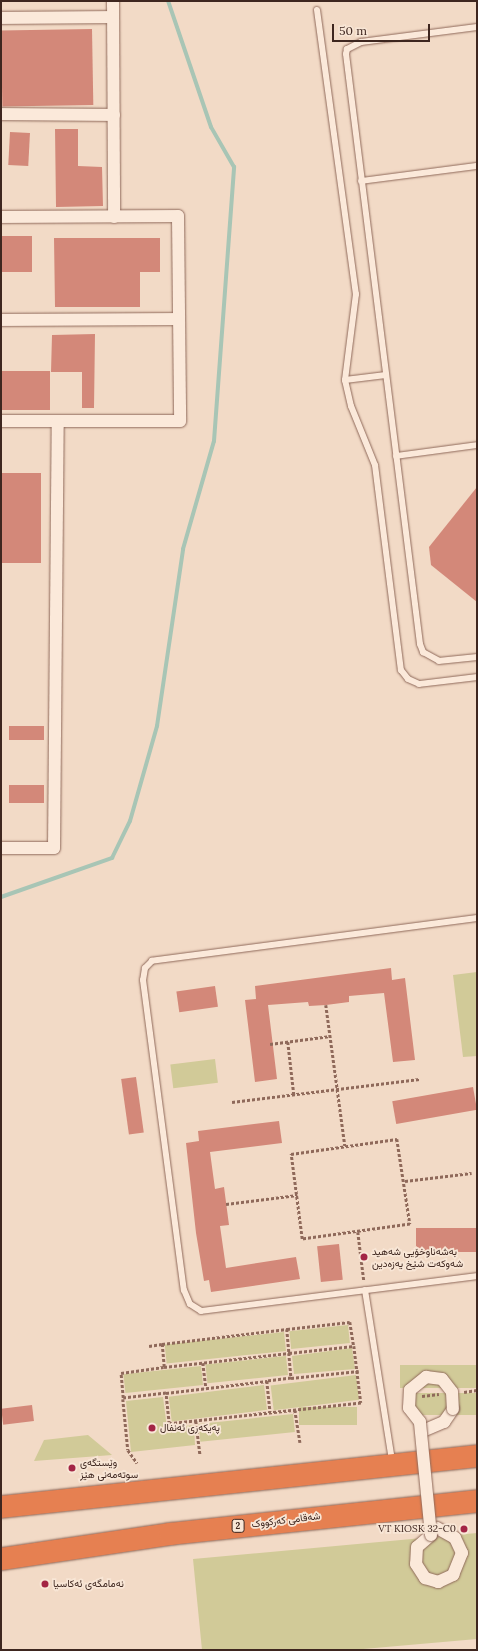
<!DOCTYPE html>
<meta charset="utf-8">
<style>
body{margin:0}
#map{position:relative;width:478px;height:1651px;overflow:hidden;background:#f2dac6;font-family:Lora,Vazirmatn,serif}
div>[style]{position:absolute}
.green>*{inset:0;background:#d1ca98;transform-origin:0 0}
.stream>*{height:4px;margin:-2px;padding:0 2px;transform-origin:2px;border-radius:2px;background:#a8c5b5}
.building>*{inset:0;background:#d38879;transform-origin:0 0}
.path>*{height:2.5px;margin-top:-1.25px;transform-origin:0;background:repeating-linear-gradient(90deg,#8f695a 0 3px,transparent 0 5px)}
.roads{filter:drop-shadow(0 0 1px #8f695a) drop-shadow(0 0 1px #8f695a)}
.lane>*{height:6px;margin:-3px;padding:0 3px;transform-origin:3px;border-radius:3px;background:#fbe9da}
.street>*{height:12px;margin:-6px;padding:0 6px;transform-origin:6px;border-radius:6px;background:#fbe9da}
.highway>*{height:22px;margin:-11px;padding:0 11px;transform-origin:11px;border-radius:11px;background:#e68051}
.bridges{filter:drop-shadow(0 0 1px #8f695a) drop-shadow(0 0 1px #8f695a)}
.street-bridge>*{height:12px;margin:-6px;padding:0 6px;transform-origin:6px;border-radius:6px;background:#fbe9da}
.dots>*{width:11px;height:11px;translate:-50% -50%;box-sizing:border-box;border:2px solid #f8e6d6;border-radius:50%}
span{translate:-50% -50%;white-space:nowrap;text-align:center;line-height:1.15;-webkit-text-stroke:3.5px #f8e6d6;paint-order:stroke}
.shield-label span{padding:1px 3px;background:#f8e6d6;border:1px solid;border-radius:3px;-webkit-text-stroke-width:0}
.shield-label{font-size:9px;color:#3e261f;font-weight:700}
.poi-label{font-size:10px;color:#3e261f}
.left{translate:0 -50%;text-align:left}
.right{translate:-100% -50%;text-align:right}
.street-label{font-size:10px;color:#3e261f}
.frame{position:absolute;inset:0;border:2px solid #3e261f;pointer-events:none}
.scale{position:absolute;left:332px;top:24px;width:98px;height:18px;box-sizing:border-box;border:2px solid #3e261f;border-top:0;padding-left:5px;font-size:12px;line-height:14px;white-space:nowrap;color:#3e261f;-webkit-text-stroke:3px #f8e6d6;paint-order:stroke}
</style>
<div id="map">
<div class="green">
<i style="clip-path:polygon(477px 972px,477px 1056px,463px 1057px,453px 975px)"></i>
<i style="left:215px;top:1059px;width:24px;height:45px;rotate:83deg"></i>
<i style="left:348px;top:1325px;width:18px;height:59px;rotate:84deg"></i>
<i style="left:284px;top:1332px;width:19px;height:120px;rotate:84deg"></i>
<i style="clip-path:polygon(352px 1348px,355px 1369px,294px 1374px,292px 1356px)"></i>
<i style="left:286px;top:1356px;width:19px;height:81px;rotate:84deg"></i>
<i style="left:477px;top:1365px;width:23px;height:77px;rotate:90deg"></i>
<i style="left:201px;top:1366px;width:19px;height:78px;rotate:84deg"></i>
<i style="left:356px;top:1375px;width:25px;height:86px;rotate:83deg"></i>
<i style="left:264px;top:1385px;width:25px;height:96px;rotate:83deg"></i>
<i style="left:477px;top:1393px;width:22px;height:69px;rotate:90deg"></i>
<i style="clip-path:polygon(163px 1397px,167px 1428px,194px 1425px,195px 1445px,131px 1452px,126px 1401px)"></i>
<i style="left:357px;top:1407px;width:18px;height:58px;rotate:90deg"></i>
<i style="left:293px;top:1414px;width:18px;height:95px;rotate:84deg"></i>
<i style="clip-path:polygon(88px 1435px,112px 1455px,34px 1461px,44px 1440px)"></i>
<i style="clip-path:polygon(477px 1533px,477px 1639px,352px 1650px,202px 1650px,193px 1559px)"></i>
</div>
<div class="stream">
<i style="left:1px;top:897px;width:118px;rotate:-19.4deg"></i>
<i style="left:112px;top:858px;width:41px;rotate:-64.1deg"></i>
<i style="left:130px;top:821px;width:99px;rotate:-74.1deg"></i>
<i style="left:157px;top:726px;width:179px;rotate:-81.6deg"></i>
<i style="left:183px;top:549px;width:112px;rotate:-74deg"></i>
<i style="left:214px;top:441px;width:275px;rotate:-85.8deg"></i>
<i style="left:234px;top:167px;width:46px;rotate:-119.9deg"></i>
<i style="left:211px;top:127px;width:133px;rotate:-108.8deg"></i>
</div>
<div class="building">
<i style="left:92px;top:29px;width:76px;height:91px;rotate:89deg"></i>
<i style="clip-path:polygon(55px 129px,78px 129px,78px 166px,102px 167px,103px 206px,56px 207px)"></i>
<i style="left:10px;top:132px;width:20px;height:33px;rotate:3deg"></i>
<i style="left:1px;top:236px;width:31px;height:36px"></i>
<i style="clip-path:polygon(54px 238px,160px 238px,160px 272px,140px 272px,140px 307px,55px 307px)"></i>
<i style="clip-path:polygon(95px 334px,94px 408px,82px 408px,82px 372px,51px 372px,52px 335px)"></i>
<i style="left:1px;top:371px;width:49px;height:39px"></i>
<i style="left:1px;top:473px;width:40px;height:90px"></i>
<i style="clip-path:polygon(477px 487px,477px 602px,431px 565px,429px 547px)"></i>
<i style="left:9px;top:726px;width:35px;height:14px"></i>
<i style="left:9px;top:785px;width:35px;height:18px"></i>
<i style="clip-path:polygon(391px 968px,392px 980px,405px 978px,415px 1060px,393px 1062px,384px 993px,349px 996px,349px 1002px,326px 1005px,309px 1006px,308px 1002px,268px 1005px,277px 1079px,255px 1082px,245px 1000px,256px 999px,255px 986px)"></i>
<i style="left:215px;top:986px;width:21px;height:39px;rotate:82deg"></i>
<i style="left:136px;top:1077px;width:56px;height:15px;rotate:82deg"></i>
<i style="left:473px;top:1087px;width:23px;height:82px;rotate:80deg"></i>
<i style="clip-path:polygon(279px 1121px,282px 1143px,210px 1152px,215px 1189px,224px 1187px,229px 1225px,220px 1226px,226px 1268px,296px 1257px,300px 1279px,211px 1292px,209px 1280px,204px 1281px,196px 1233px,186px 1143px,199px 1141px,198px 1131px)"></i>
<i style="left:477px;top:1228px;width:24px;height:61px;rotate:90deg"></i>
<i style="left:339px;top:1244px;width:36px;height:22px;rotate:84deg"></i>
<i style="left:32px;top:1405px;width:16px;height:31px;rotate:83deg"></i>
</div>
<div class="path">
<i style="left:326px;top:1005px;width:142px;rotate:82.3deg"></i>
<i style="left:288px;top:1042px;width:53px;rotate:83.5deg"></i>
<i style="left:270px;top:1044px;width:61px;rotate:-7.6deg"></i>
<i style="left:232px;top:1102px;width:189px;rotate:-7deg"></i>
<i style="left:397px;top:1139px;width:86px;rotate:81.3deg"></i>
<i style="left:410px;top:1224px;width:109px;rotate:172.1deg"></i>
<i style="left:302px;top:1239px;width:86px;rotate:-97.4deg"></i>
<i style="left:291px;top:1154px;width:107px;rotate:-8.1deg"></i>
<i style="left:405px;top:1181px;width:67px;rotate:-6.8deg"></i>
<i style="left:226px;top:1204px;width:72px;rotate:-7.2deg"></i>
<i style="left:358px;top:1232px;width:49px;rotate:83deg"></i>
<i style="left:287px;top:1329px;width:24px;rotate:85deg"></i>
<i style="left:289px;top:1353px;width:65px;rotate:-6.1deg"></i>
<i style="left:354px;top:1346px;width:57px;rotate:83deg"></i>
<i style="left:361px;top:1403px;width:193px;rotate:173.8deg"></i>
<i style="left:169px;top:1424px;width:31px;rotate:-96deg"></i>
<i style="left:166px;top:1393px;width:43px;rotate:173.4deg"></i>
<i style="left:123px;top:1398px;width:25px;rotate:-95deg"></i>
<i style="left:121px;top:1373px;width:43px;rotate:-7.9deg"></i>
<i style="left:164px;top:1367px;width:23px;rotate:-95deg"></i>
<i style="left:162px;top:1344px;width:126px;rotate:-6.8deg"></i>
<i style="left:287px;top:1329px;width:63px;rotate:-6.3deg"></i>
<i style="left:350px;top:1322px;width:24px;rotate:81deg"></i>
<i style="left:149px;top:1346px;width:13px;rotate:-9deg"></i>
<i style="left:203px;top:1363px;width:25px;rotate:83deg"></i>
<i style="left:164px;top:1367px;width:126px;rotate:-6.4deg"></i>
<i style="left:289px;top:1353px;width:25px;rotate:85deg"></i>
<i style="left:291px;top:1378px;width:24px;rotate:173deg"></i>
<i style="left:267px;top:1381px;width:31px;rotate:84deg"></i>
<i style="left:291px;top:1378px;width:68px;rotate:-5.9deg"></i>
<i style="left:464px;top:1392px;width:13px;rotate:-9deg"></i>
<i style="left:166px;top:1393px;width:102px;rotate:-6.8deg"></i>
<i style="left:422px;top:1396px;width:17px;rotate:-7deg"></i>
<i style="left:123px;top:1399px;width:51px;rotate:84.4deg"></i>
<i style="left:128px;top:1450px;width:16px;rotate:55deg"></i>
<i style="left:295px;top:1410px;width:33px;rotate:81deg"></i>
<i style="left:196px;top:1421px;width:34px;rotate:83deg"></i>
</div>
<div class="roads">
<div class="lane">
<i style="left:317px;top:10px;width:287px;rotate:82.2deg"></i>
<i style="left:356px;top:294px;width:87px;rotate:97.3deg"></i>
<i style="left:345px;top:380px;width:27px;rotate:77deg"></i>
<i style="left:351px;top:406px;width:64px;rotate:67.9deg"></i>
<i style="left:375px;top:465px;width:207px;rotate:82.8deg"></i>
<i style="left:401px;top:670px;width:11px;rotate:52deg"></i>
<i style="left:408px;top:679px;width:12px;rotate:24deg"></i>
<i style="left:419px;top:684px;width:58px;rotate:-6.9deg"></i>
<i style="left:477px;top:27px;width:117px;rotate:172.6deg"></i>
<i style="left:361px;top:42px;width:16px;rotate:153deg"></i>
<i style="left:347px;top:49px;width:5px;rotate:101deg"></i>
<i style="left:346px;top:54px;width:595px;rotate:82.85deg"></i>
<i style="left:420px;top:644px;width:9px;rotate:69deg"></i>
<i style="left:423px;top:652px;width:18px;rotate:29deg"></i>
<i style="left:439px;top:661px;width:38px;rotate:-6deg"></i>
<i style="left:361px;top:181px;width:117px;rotate:-7.4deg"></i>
<i style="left:345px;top:380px;width:41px;rotate:-7deg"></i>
<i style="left:396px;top:456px;width:82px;rotate:-7.7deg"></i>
<i style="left:477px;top:918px;width:328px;rotate:172.5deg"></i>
<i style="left:152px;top:961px;width:10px;rotate:135deg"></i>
<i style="left:145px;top:968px;width:12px;rotate:99deg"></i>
<i style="left:143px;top:980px;width:313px;rotate:82.5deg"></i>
<i style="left:184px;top:1290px;width:15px;rotate:67deg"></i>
<i style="left:190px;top:1304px;width:13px;rotate:32deg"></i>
<i style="left:201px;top:1311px;width:278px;rotate:-7.2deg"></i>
<i style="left:365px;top:1290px;width:173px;rotate:81deg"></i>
</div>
<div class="street">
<i style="left:113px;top:1px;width:216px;rotate:89.7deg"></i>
<i style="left:1px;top:18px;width:112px;rotate:-0.5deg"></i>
<i style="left:1px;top:114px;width:113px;rotate:0.5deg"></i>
<i style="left:1px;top:217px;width:177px;rotate:-0.3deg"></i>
<i style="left:178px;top:216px;width:205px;rotate:89.4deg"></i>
<i style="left:180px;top:421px;width:179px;rotate:180deg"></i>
<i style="left:1px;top:320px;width:178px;rotate:-0.3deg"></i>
<i style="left:1px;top:848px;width:53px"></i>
<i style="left:54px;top:848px;width:425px;rotate:-89.5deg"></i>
<i style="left:425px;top:1430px;width:21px;rotate:-23deg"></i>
<i style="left:444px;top:1422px;width:16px;rotate:-55deg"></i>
<i style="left:431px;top:1535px;width:18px;rotate:139deg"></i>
<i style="left:417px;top:1547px;width:17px;rotate:93deg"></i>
<i style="left:416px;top:1564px;width:17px;rotate:57deg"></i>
<i style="left:425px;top:1578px;width:14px;rotate:17deg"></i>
<i style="left:438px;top:1582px;width:17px;rotate:-25deg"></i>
<i style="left:453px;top:1575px;width:24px;rotate:-68deg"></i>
<i style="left:462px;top:1553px;width:17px;rotate:-115deg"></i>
<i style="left:455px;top:1538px;width:21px;rotate:-151deg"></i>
</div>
<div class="highway">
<i style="left:1px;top:1507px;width:479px;rotate:-6.1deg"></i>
<i style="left:1px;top:1559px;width:171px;rotate:-8.4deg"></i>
<i style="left:170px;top:1534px;width:309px;rotate:-6.1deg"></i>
</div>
</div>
<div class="bridges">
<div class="street-bridge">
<i style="left:431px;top:1535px;width:114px;rotate:-95.6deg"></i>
<i style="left:420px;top:1422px;width:18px;rotate:-128deg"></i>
<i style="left:409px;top:1408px;width:18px;rotate:-87deg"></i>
<i style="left:410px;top:1390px;width:21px;rotate:-39deg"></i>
<i style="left:426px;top:1377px;width:16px;rotate:7deg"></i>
<i style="left:442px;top:1379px;width:16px;rotate:52deg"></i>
<i style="left:452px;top:1392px;width:17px;rotate:87deg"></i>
</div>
</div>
<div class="dots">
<i style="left:364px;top:1257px;background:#a32545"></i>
<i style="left:152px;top:1428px;background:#a32545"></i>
<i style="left:72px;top:1468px;background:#a32545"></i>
<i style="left:464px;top:1529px;background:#a32545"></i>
<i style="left:45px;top:1584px;background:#a32545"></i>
</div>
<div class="shield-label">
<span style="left:238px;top:1526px">2</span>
</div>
<div class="poi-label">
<span class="left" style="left:372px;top:1257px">بەشەناوخۆیی شەهید<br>شەوکەت شێخ یەزەدین</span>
<span class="left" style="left:160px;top:1428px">پەیکەری ئەنفال</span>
<span class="left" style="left:80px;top:1468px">وێستگەی<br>سوتەمەنی هێز</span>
<span class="right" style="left:456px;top:1529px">VT KIOSK 32-C0</span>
<span class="left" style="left:53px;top:1584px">نەمامگەی ئەکاسیا</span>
</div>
<div class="street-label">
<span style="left:286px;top:1520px;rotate:-7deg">شەقامی کەرکووک</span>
</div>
<div class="frame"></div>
<div class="scale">50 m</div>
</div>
